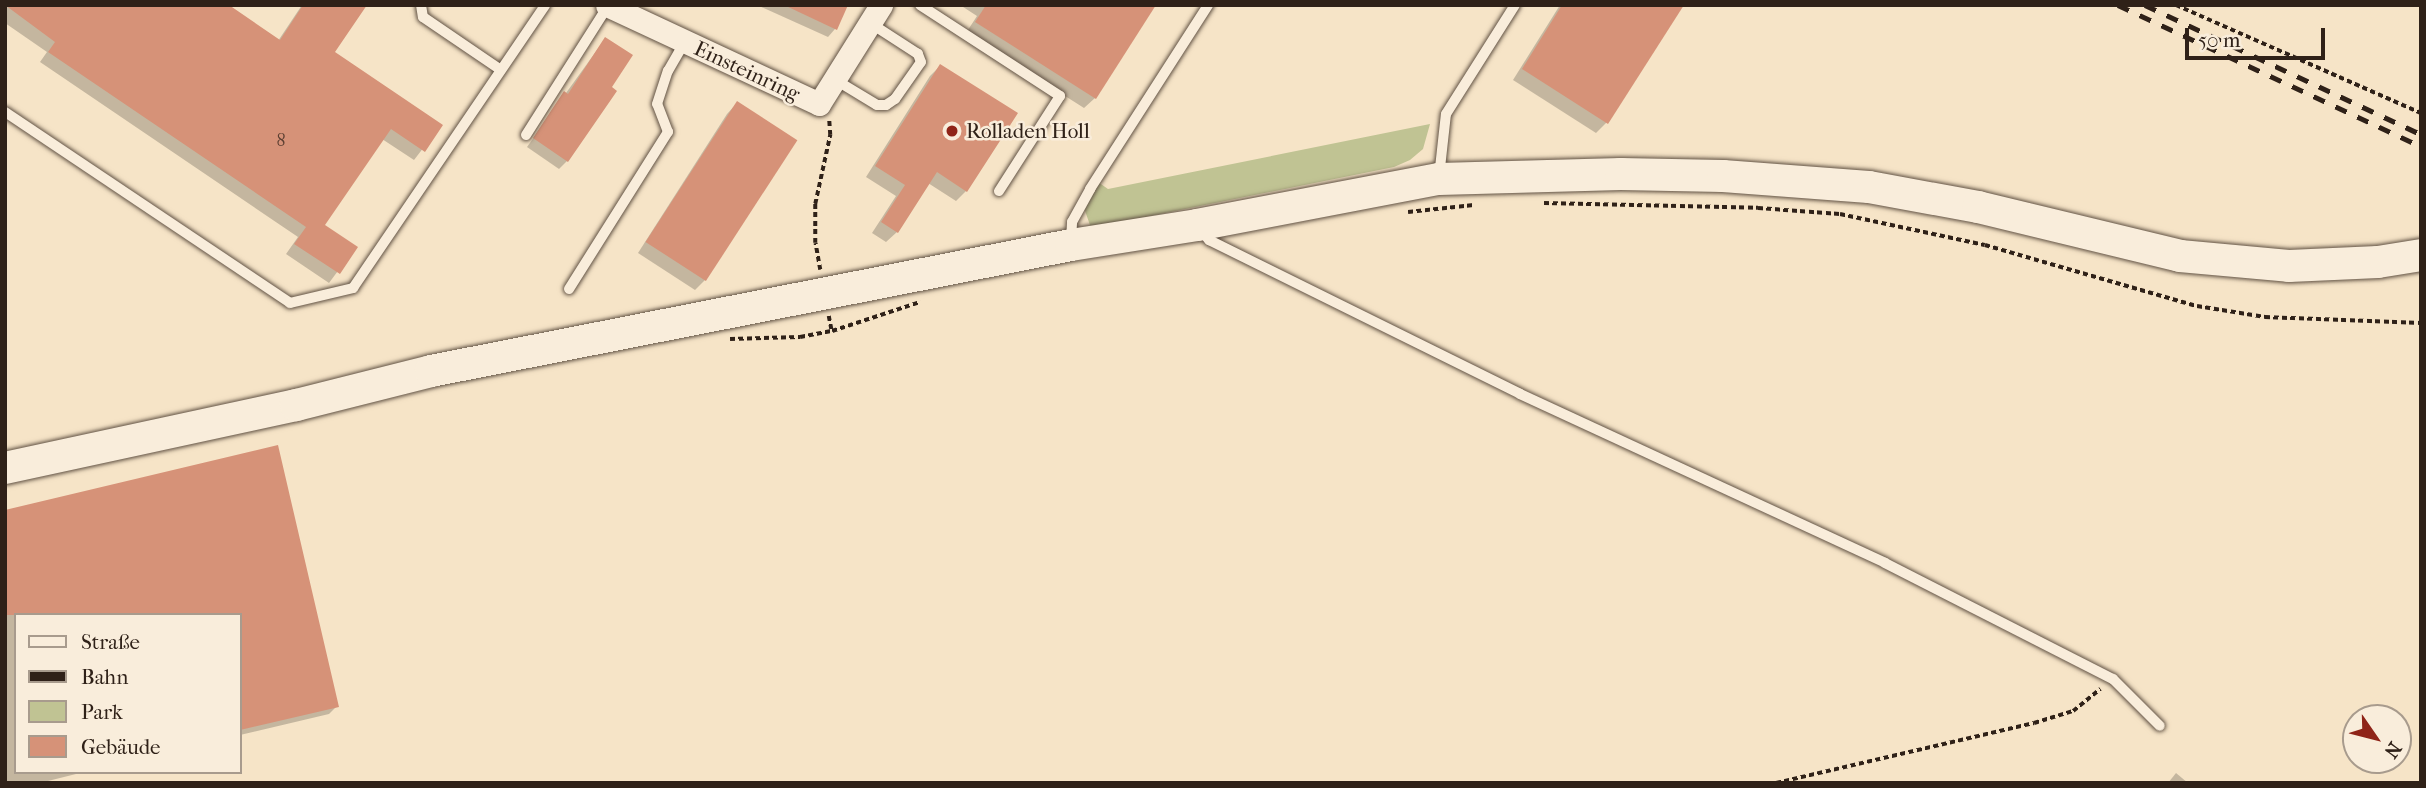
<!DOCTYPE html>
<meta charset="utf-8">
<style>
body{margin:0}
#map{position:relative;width:2426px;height:788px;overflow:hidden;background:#f6e4c7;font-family:"IM FELL French Canon",serif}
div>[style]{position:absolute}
.green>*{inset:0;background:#c0c393}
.shadow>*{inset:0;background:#0003}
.building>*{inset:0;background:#d69278;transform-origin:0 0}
.path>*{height:3.5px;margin-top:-1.75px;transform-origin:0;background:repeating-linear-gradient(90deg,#2f2118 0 5px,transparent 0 8.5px)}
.roads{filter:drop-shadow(0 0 2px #615244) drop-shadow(0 0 2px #615244)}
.lane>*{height:10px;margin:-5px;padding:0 5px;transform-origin:5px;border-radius:5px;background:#f9eddb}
.street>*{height:23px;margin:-11.5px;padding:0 11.5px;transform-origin:11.5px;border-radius:11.5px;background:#f9eddb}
.secondary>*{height:32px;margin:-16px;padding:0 16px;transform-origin:16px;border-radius:16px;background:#f9eddb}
.rail>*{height:5px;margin-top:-2.5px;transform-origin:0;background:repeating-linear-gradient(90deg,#2f2118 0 12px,transparent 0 24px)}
.dots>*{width:19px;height:19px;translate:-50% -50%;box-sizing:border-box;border:4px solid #f9eddb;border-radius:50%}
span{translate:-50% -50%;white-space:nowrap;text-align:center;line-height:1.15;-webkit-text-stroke:5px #f9eddb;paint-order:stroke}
.number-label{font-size:18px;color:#593d30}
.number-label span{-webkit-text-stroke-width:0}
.street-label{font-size:21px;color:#2f2118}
.poi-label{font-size:21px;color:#2f2118}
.left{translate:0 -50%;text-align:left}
.frame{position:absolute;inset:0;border:7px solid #2f2118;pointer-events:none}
.legend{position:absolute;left:14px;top:613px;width:228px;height:161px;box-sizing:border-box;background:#f9eddb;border:2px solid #a89b8d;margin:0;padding:9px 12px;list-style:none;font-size:21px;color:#2f2118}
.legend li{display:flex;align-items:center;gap:14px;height:35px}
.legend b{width:35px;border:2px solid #a89b8d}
.north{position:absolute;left:2342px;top:704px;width:70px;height:70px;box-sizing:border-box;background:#f9eddb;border:2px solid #a89b8d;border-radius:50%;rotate:125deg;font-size:19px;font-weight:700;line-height:28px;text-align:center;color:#2f2118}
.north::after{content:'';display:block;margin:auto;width:24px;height:32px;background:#8f2418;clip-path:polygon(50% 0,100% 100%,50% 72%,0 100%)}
.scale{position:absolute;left:2185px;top:28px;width:140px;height:32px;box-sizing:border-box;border:4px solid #2f2118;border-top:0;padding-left:9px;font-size:21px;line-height:24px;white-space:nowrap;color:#2f2118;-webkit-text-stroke:5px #f9eddb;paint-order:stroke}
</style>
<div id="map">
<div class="green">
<i style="clip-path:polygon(1430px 124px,1423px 149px,1410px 160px,1394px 167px,1091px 228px,1084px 208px,1098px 182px,1108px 189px)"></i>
</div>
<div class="shadow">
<i style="clip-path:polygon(5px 5px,226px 5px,278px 41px,302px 5px,365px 5px,333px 53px,441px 125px,414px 160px,382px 139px,323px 226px,355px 248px,329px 283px,286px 254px,298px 237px,40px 62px,47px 52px,5px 23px)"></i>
<i style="clip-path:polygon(757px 5px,846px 5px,835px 29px,828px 37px)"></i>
<i style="clip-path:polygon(960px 5px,1154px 5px,1095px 98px,1084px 108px,966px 33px,977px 16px)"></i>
<i style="clip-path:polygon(1560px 5px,1682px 5px,1606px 123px,1596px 133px,1513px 80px)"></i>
<i style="clip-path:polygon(605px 39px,567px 161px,559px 169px,527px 147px)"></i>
<i style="clip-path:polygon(940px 66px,966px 191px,956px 201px,928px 183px,897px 232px,886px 242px,872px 233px,896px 196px,866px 177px,930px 76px)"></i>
<i style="clip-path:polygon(737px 103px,705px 280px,695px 290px,638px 253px,727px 114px)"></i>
<i style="clip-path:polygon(276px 447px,337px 706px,329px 714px,240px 735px,240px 615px,16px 615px,16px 772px,84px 772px,40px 783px,5px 783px,5px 511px)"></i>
<i style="clip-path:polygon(2176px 773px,2188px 783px,2168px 783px)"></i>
</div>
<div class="building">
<i style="clip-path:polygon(5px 5px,229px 5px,280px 40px,303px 5px,367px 5px,335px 52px,443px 125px,425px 152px,391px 129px,325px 225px,358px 247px,340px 274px,294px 244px,306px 227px,48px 52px,55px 42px)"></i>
<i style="clip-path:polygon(784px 5px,848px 5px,837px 30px)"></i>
<i style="clip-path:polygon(986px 5px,1156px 5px,1096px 99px,975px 22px)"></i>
<i style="clip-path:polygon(1562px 5px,1684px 5px,1608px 124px,1522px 69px)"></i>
<i style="clip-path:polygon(605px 37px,633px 55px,612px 87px,617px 91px,568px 162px,533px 138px,564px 91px,568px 94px)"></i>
<i style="clip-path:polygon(940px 64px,1018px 113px,967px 192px,937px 172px,898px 233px,881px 222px,905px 185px,875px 166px)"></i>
<i style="left:737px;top:101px;width:72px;height:168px;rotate:33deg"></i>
<i style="clip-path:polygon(278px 445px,339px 707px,240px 730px,240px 615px,5px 615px,5px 510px)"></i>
</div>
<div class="path">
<i style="left:2176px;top:5px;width:268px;rotate:23.8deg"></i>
<i style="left:1544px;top:203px;width:214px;rotate:1.3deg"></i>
<i style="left:1758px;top:208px;width:82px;rotate:4.2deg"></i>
<i style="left:1840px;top:214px;width:148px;rotate:12.1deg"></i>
<i style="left:1985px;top:245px;width:221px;rotate:16.1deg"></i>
<i style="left:2197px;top:306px;width:69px;rotate:9.2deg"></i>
<i style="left:2265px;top:317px;width:156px;rotate:2.2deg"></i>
<i style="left:1408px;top:212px;width:66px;rotate:-6.1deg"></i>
<i style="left:820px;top:270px;width:27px;rotate:-100deg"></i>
<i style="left:815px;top:243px;width:39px;rotate:-90deg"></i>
<i style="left:815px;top:204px;width:71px;rotate:-77.7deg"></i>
<i style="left:830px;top:135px;width:16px;rotate:-94deg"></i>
<i style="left:829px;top:316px;width:15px;rotate:79deg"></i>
<i style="left:730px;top:339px;width:70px;rotate:-1.6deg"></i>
<i style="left:800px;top:337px;width:33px;rotate:-11deg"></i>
<i style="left:832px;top:331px;width:93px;rotate:-18.2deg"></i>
<i style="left:1776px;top:783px;width:265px;rotate:-13.1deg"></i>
<i style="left:2034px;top:723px;width:41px;rotate:-17.1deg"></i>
<i style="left:2073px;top:711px;width:35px;rotate:-39deg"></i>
</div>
<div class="roads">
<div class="lane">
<i style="left:421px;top:5px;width:12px;rotate:81deg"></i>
<i style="left:423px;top:17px;width:94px;rotate:34.2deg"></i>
<i style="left:920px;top:5px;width:167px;rotate:33deg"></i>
<i style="left:1060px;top:96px;width:113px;rotate:122.7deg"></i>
<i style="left:834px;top:79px;width:50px;rotate:31.2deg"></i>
<i style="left:877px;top:105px;width:9px"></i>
<i style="left:886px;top:105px;width:11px;rotate:-34deg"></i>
<i style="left:895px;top:99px;width:45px;rotate:-54.9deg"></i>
<i style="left:921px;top:62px;width:9px;rotate:-111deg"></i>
<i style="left:918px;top:54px;width:57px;rotate:-147.1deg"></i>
<i style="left:5px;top:112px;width:343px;rotate:33.8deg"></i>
<i style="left:290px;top:303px;width:65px;rotate:-13.4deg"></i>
<i style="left:353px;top:288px;width:342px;rotate:-55.8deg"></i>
<i style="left:526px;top:135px;width:153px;rotate:-57.6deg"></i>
<i style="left:1439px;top:177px;width:63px;rotate:-83.7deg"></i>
<i style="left:1446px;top:114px;width:129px;rotate:-57.7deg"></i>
<i style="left:1199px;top:228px;width:16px;rotate:50deg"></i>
<i style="left:1209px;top:240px;width:347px;rotate:26.3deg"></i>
<i style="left:1520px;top:394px;width:402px;rotate:24.8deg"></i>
<i style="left:1885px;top:563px;width:256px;rotate:27deg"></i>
<i style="left:2113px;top:679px;width:66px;rotate:45deg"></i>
<i style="left:1071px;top:242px;width:20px;rotate:-87deg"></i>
<i style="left:1072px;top:222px;width:38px;rotate:-61deg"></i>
<i style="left:1090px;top:189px;width:219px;rotate:-57.3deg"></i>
<i style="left:569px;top:289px;width:186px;rotate:-57.8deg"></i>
<i style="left:668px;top:132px;width:30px;rotate:-111deg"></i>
<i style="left:657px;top:104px;width:35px;rotate:-72deg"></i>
<i style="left:668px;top:71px;width:34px;rotate:-60deg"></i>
</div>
<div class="street">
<i style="left:607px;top:5px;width:234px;rotate:25deg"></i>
<i style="left:819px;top:104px;width:117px;rotate:-57.9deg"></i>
</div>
<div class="secondary">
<i style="left:5px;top:468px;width:298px;rotate:-12.2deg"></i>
<i style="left:296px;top:405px;width:139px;rotate:-14.1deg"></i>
<i style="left:431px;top:371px;width:652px;rotate:-11.14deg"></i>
<i style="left:1071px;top:245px;width:128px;rotate:-9deg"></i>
<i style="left:1197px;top:225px;width:246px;rotate:-10.8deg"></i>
<i style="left:1439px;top:179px;width:182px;rotate:-1.6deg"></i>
<i style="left:1621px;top:174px;width:102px;rotate:1.1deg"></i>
<i style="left:1723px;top:176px;width:146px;rotate:4.3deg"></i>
<i style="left:1869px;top:187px;width:111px;rotate:10.4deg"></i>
<i style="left:1978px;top:207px;width:208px;rotate:13.6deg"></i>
<i style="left:2180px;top:256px;width:109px;rotate:5.2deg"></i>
<i style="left:2289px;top:266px;width:89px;rotate:-2.6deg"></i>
<i style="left:2378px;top:262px;width:44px;rotate:-9.2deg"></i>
</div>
</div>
<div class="rail">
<i style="left:2118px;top:5px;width:334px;rotate:25deg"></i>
<i style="left:2145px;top:5px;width:305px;rotate:25.1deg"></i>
</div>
<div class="dots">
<i style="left:952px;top:131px;background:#8f2418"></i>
</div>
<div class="number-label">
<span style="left:281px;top:141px">8</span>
</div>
<div class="street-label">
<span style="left:747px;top:71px;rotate:25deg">Einsteinring</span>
</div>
<div class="poi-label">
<span class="left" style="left:966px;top:131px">Rolladen Holl</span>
</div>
<div class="frame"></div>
<ul class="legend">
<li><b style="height:9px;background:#f9eddb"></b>Straße</li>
<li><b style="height:9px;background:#2f2118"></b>Bahn</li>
<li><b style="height:19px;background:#c0c393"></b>Park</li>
<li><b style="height:19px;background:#d69278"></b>Gebäude</li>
</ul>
<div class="north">N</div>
<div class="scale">50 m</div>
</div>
